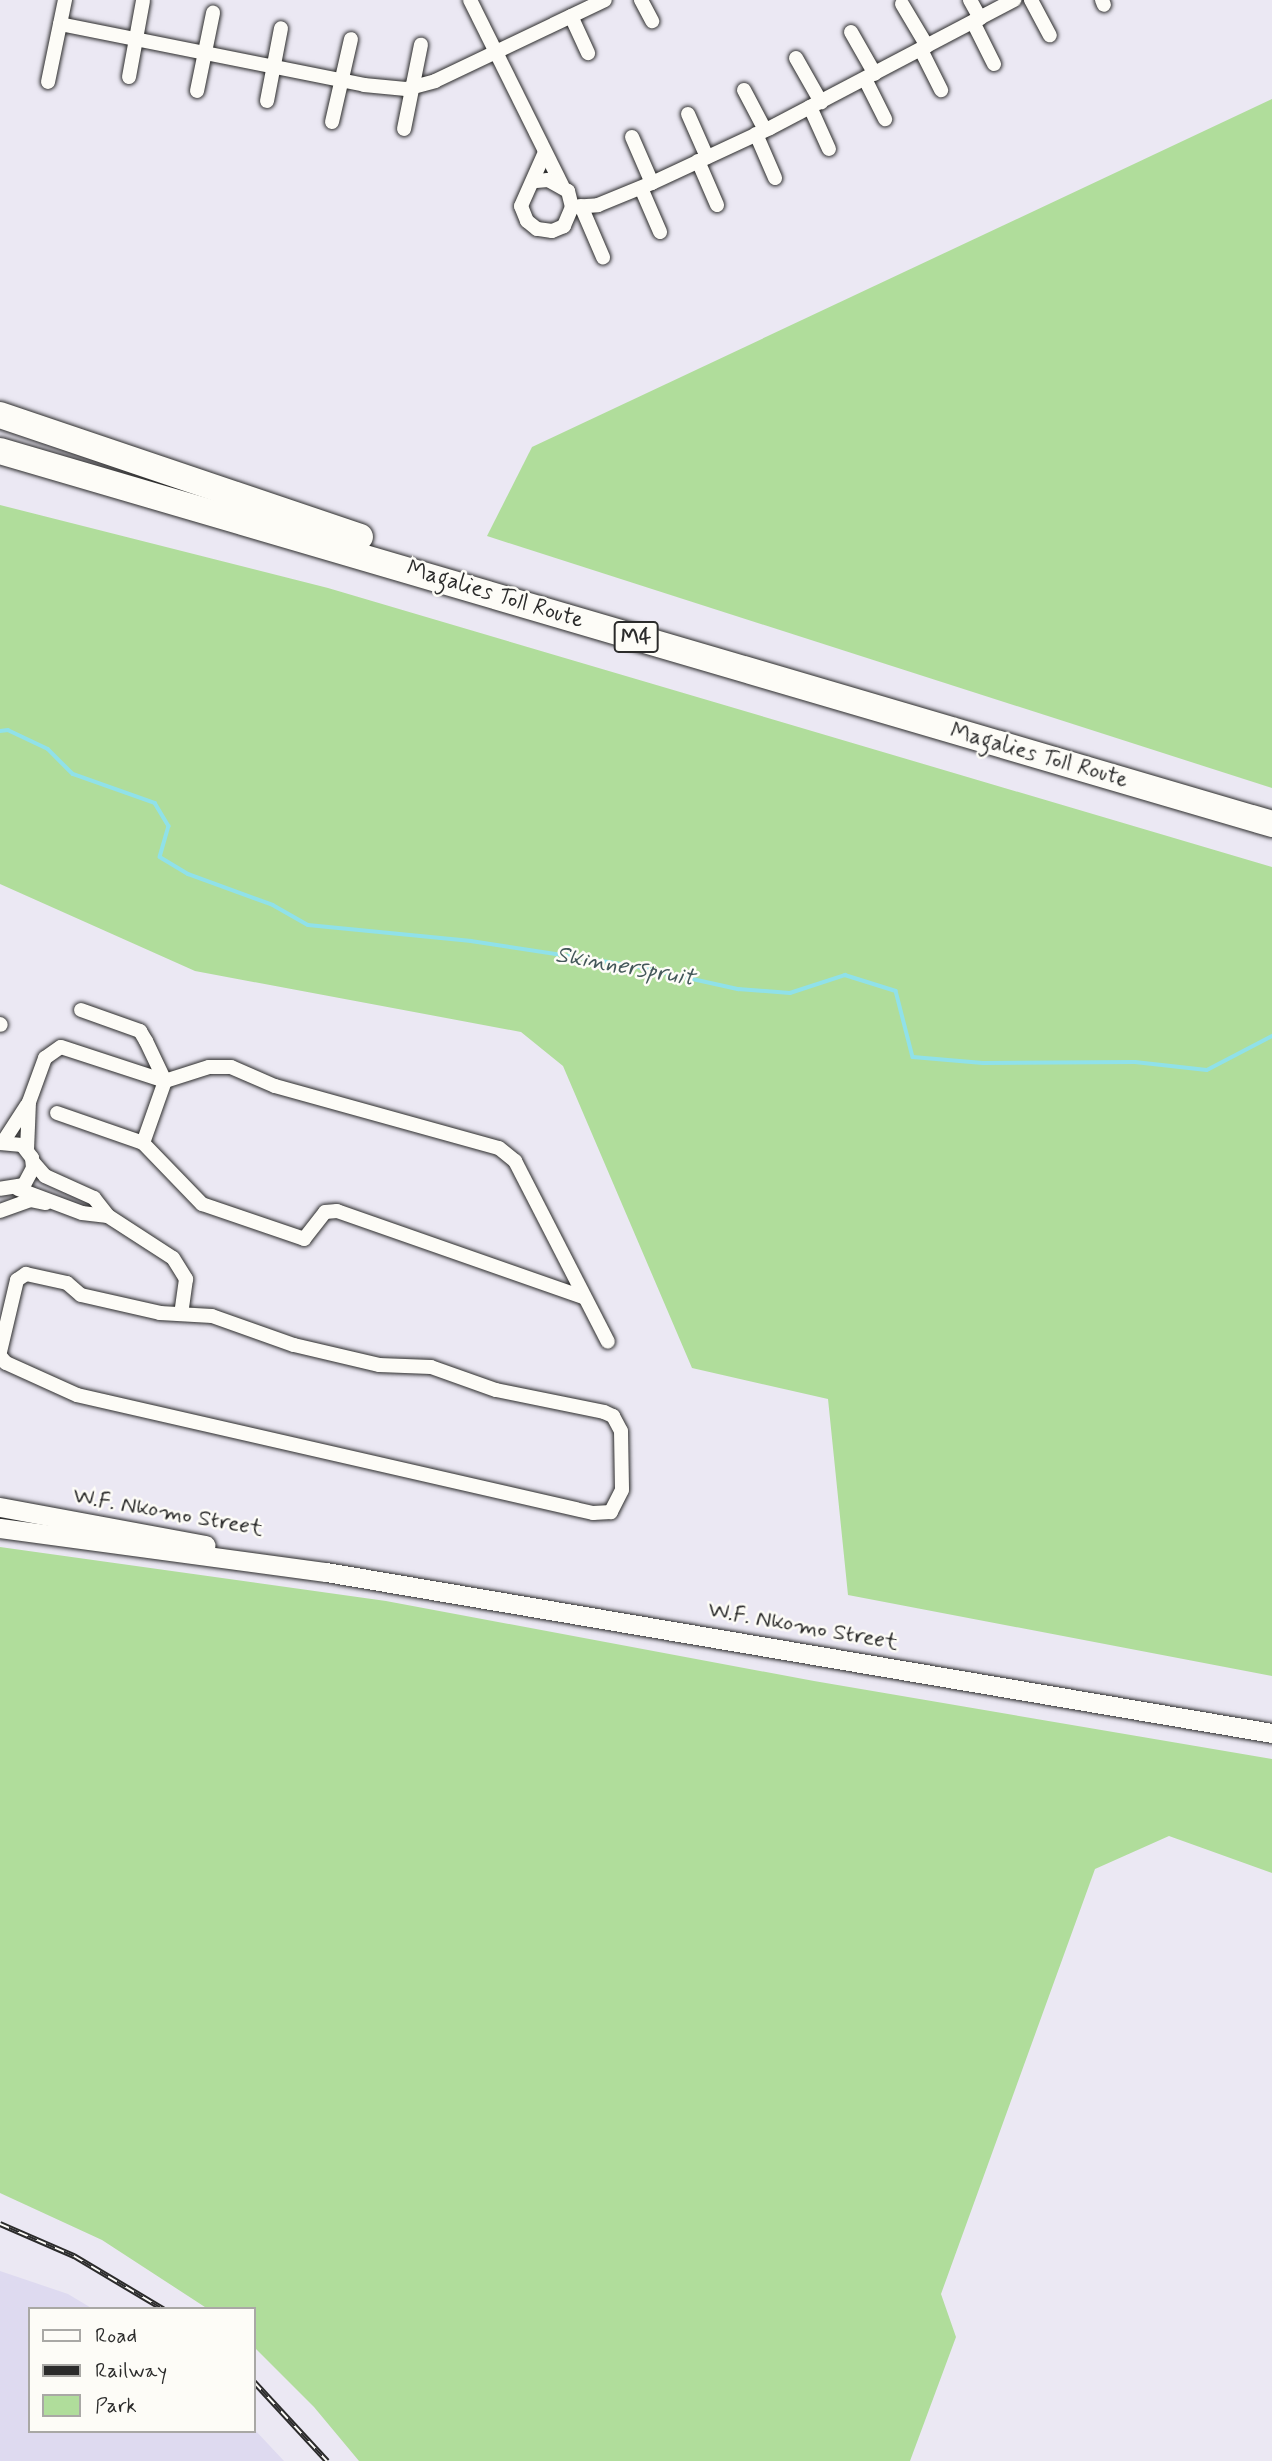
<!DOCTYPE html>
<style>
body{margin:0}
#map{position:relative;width:1272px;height:2461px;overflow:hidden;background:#ebe8f3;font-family:Mynerve,sans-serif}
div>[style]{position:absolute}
.built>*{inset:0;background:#dedaf0}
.green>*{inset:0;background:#b0dd9b}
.stream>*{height:3.5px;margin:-1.75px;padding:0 1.75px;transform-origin:1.75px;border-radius:1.75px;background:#90e1e9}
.roads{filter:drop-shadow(0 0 2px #2b2b2b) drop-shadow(0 0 2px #2b2b2b)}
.street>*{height:14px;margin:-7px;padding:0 7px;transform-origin:7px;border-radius:7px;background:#fdfcf7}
.secondary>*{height:19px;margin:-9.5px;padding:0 9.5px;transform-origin:9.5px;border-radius:9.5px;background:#fdfcf7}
.highway>*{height:26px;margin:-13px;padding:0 13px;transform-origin:13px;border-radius:13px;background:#fdfcf7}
.rail>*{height:6px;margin-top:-3px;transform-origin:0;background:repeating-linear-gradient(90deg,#fdfcf7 0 10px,#2b2b2b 0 20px);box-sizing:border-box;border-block:2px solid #2b2b2b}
span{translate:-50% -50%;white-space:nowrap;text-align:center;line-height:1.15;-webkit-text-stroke:5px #fdfcf7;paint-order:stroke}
.shield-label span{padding:2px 5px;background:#fdfcf7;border:2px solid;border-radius:5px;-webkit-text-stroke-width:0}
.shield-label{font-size:21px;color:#2b2b2b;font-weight:700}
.street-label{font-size:23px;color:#2b2b2b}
.water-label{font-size:24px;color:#44585a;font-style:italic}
.legend{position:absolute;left:28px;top:2307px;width:228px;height:126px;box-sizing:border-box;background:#fdfcf7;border:2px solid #a9a8a5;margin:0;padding:9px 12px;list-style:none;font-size:21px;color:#2b2b2b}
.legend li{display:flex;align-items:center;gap:14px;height:35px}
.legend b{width:35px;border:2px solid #a9a8a5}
</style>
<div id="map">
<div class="built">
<i style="clip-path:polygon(0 2271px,68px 2294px,93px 2309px,30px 2309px,30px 2431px,254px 2429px,284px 2461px,0 2461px)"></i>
</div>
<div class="green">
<i style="clip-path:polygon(1272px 99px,1272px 788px,487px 536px,532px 447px)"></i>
<i style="clip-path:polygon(0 505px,328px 588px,1272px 867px,1272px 1676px,848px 1595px,828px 1399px,692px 1368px,563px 1066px,521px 1032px,195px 971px,0 884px)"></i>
<i style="clip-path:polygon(0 1547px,386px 1601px,814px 1681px,1272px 1759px,1272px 1873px,1169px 1836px,1095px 1869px,941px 2294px,956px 2337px,910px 2461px,359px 2461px,314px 2407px,254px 2347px,254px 2309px,208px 2309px,102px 2240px,0 2193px)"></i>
</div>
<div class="stream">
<i style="left:0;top:731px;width:8px;rotate:-7deg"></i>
<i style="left:8px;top:730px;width:44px;rotate:25.4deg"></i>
<i style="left:48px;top:749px;width:35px;rotate:45deg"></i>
<i style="left:73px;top:774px;width:87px;rotate:19.5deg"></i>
<i style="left:155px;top:803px;width:27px;rotate:59deg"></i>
<i style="left:169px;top:826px;width:32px;rotate:106deg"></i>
<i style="left:160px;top:857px;width:33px;rotate:31deg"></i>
<i style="left:188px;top:874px;width:90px;rotate:20deg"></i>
<i style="left:273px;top:905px;width:40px;rotate:29.7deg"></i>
<i style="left:308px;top:925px;width:164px;rotate:5.6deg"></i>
<i style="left:471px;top:941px;width:165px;rotate:8.7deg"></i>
<i style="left:634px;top:966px;width:107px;rotate:12.5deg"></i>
<i style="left:738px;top:989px;width:52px;rotate:4.4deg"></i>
<i style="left:790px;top:993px;width:58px;rotate:-18.1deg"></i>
<i style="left:845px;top:975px;width:53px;rotate:17.4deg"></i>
<i style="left:896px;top:991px;width:68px;rotate:75.6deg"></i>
<i style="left:913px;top:1057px;width:70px;rotate:4.9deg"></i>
<i style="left:983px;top:1063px;width:152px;rotate:-0.4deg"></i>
<i style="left:1135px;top:1062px;width:72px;rotate:6.3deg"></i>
<i style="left:1207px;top:1070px;width:73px;rotate:-27.6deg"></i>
</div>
<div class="roads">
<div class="street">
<i style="left:470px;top:0;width:207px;rotate:63.6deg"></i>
<i style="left:641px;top:0;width:24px;rotate:62deg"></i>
<i style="left:970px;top:0;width:21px;rotate:61deg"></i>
<i style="left:1031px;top:0;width:40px;rotate:62deg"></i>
<i style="left:1102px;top:0;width:5px;rotate:68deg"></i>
<i style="left:902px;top:4px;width:49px;rotate:59.2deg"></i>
<i style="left:571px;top:16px;width:41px;rotate:65.3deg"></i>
<i style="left:973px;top:22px;width:47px;rotate:63.4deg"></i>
<i style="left:60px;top:24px;width:310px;rotate:11.3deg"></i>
<i style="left:364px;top:85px;width:42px;rotate:5.4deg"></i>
<i style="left:406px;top:89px;width:30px;rotate:-15deg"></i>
<i style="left:435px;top:81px;width:188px;rotate:-25.5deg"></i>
<i style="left:851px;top:32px;width:48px;rotate:60.3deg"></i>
<i style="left:921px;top:50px;width:45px;rotate:63.4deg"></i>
<i style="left:796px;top:58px;width:51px;rotate:60.4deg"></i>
<i style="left:129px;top:77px;width:77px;rotate:-79.6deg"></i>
<i style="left:865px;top:79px;width:45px;rotate:63.4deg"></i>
<i style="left:48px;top:82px;width:84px;rotate:-78.3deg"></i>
<i style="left:744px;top:90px;width:45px;rotate:62.3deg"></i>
<i style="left:197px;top:91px;width:80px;rotate:-78.4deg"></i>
<i style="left:267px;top:101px;width:74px;rotate:-79.1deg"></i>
<i style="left:810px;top:107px;width:46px;rotate:65.7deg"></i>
<i style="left:688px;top:114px;width:47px;rotate:66.2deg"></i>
<i style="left:332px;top:122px;width:85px;rotate:-77.1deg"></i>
<i style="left:404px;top:129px;width:86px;rotate:-78.6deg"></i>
<i style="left:756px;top:134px;width:48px;rotate:66.6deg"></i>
<i style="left:632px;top:137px;width:50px;rotate:66.5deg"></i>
<i style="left:698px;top:161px;width:48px;rotate:66.6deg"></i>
<i style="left:536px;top:181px;width:12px;rotate:-5deg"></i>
<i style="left:548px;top:180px;width:23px;rotate:29deg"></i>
<i style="left:568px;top:191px;width:16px;rotate:76deg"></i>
<i style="left:572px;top:207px;width:21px;rotate:113deg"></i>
<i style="left:564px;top:226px;width:13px;rotate:157deg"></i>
<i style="left:552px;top:231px;width:15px;rotate:-172deg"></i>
<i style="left:537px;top:229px;width:13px;rotate:-141deg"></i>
<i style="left:527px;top:221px;width:16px;rotate:-112deg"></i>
<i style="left:521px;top:206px;width:59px;rotate:-66deg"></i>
<i style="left:641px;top:188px;width:48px;rotate:66.6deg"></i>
<i style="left:581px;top:206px;width:56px;rotate:66.7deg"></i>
<i style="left:572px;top:207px;width:26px;rotate:-4deg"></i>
<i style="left:598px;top:205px;width:58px;rotate:-22.2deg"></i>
<i style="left:652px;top:183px;width:130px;rotate:-25deg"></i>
<i style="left:770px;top:128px;width:276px;rotate:-27.7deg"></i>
<i style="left:81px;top:1010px;width:63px;rotate:19.6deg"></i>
<i style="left:140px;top:1031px;width:12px;rotate:59deg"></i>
<i style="left:146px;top:1041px;width:44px;rotate:64.6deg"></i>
<i style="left:165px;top:1081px;width:66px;rotate:109.5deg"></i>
<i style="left:0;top:1024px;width:1px;rotate:45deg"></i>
<i style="left:57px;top:1113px;width:91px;rotate:19.2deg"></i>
<i style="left:143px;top:1143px;width:85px;rotate:46deg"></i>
<i style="left:202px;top:1204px;width:108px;rotate:18.9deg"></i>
<i style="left:304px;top:1239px;width:34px;rotate:-52deg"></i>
<i style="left:325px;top:1212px;width:12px;rotate:-5deg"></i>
<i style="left:337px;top:1211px;width:261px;rotate:19.3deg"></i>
<i style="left:3px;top:1142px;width:44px;rotate:-57deg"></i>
<i style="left:0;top:1143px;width:22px;rotate:5deg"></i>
<i style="left:22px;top:1145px;width:16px;rotate:52deg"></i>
<i style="left:32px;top:1158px;width:10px;rotate:84deg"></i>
<i style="left:33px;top:1168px;width:19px;rotate:118deg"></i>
<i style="left:24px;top:1185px;width:24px;rotate:171deg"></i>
<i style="left:27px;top:1150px;width:48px;rotate:-87.6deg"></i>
<i style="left:29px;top:1102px;width:47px;rotate:-70deg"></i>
<i style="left:45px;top:1058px;width:19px;rotate:-35deg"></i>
<i style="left:61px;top:1047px;width:109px;rotate:18.1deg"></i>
<i style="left:165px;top:1081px;width:46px;rotate:-17.7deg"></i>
<i style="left:209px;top:1067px;width:22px"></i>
<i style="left:231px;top:1067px;width:48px;rotate:23.4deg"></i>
<i style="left:275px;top:1086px;width:232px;rotate:15.5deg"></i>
<i style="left:499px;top:1148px;width:21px;rotate:39deg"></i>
<i style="left:515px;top:1161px;width:203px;rotate:62.8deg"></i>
<i style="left:33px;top:1162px;width:18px;rotate:49deg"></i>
<i style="left:45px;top:1176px;width:54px;rotate:24.2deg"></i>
<i style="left:94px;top:1198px;width:23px;rotate:52deg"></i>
<i style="left:18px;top:1189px;width:68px;rotate:20.6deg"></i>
<i style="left:82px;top:1213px;width:26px;rotate:7deg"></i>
<i style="left:108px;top:1216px;width:77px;rotate:32.9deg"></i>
<i style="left:173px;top:1258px;width:25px;rotate:58deg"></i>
<i style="left:186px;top:1279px;width:34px;rotate:98deg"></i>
<i style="left:0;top:1211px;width:32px;rotate:-20deg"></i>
<i style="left:30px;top:1200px;width:16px;rotate:11deg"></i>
<i style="left:0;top:1352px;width:74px;rotate:-76.7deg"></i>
<i style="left:17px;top:1280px;width:11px;rotate:-34deg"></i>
<i style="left:26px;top:1274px;width:42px;rotate:12.4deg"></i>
<i style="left:67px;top:1283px;width:18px;rotate:41deg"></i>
<i style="left:81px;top:1295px;width:81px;rotate:12.8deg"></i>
<i style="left:160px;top:1313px;width:52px;rotate:3.3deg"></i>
<i style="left:212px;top:1316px;width:87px;rotate:19.5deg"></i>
<i style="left:294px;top:1345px;width:87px;rotate:13.2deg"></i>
<i style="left:379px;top:1365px;width:52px;rotate:2.2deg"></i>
<i style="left:431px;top:1367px;width:69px;rotate:19.5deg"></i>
<i style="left:496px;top:1390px;width:110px;rotate:11.5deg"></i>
<i style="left:604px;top:1412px;width:10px;rotate:24deg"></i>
<i style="left:613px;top:1416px;width:17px;rotate:62deg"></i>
<i style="left:621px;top:1431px;width:59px;rotate:89deg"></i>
<i style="left:622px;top:1490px;width:25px;rotate:117deg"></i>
<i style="left:611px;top:1512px;width:18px;rotate:177deg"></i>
<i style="left:593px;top:1513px;width:529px;rotate:-167.12deg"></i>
<i style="left:77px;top:1395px;width:78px;rotate:-155.7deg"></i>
<i style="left:6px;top:1363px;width:9px;rotate:-131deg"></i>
</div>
<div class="secondary">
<i style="left:0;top:1507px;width:209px;rotate:10.5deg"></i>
<i style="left:0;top:1528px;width:329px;rotate:7.7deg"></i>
<i style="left:326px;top:1572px;width:960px;rotate:9.66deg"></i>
</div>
<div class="highway">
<i style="left:0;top:415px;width:380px;rotate:18.7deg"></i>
<i style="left:0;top:451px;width:1326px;rotate:16.34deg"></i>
</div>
</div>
<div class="rail">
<i style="left:0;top:2224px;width:81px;rotate:23.4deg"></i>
<i style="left:74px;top:2256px;width:104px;rotate:30.8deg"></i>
<i style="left:254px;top:2382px;width:108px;rotate:47.3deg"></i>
</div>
<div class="shield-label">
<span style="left:636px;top:637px">M4</span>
</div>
<div class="street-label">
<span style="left:495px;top:595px;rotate:17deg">Magalies Toll Route</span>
<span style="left:1039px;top:756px;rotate:16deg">Magalies Toll Route</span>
<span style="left:168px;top:1513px;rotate:10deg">W.F. Nkomo Street</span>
<span style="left:803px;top:1627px;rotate:10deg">W.F. Nkomo Street</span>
</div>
<div class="water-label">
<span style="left:625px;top:967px;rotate:10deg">Skinnerspruit</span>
</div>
<ul class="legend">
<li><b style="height:9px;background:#fdfcf7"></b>Road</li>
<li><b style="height:9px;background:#2b2b2b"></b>Railway</li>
<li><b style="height:19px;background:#b0dd9b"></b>Park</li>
</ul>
</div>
